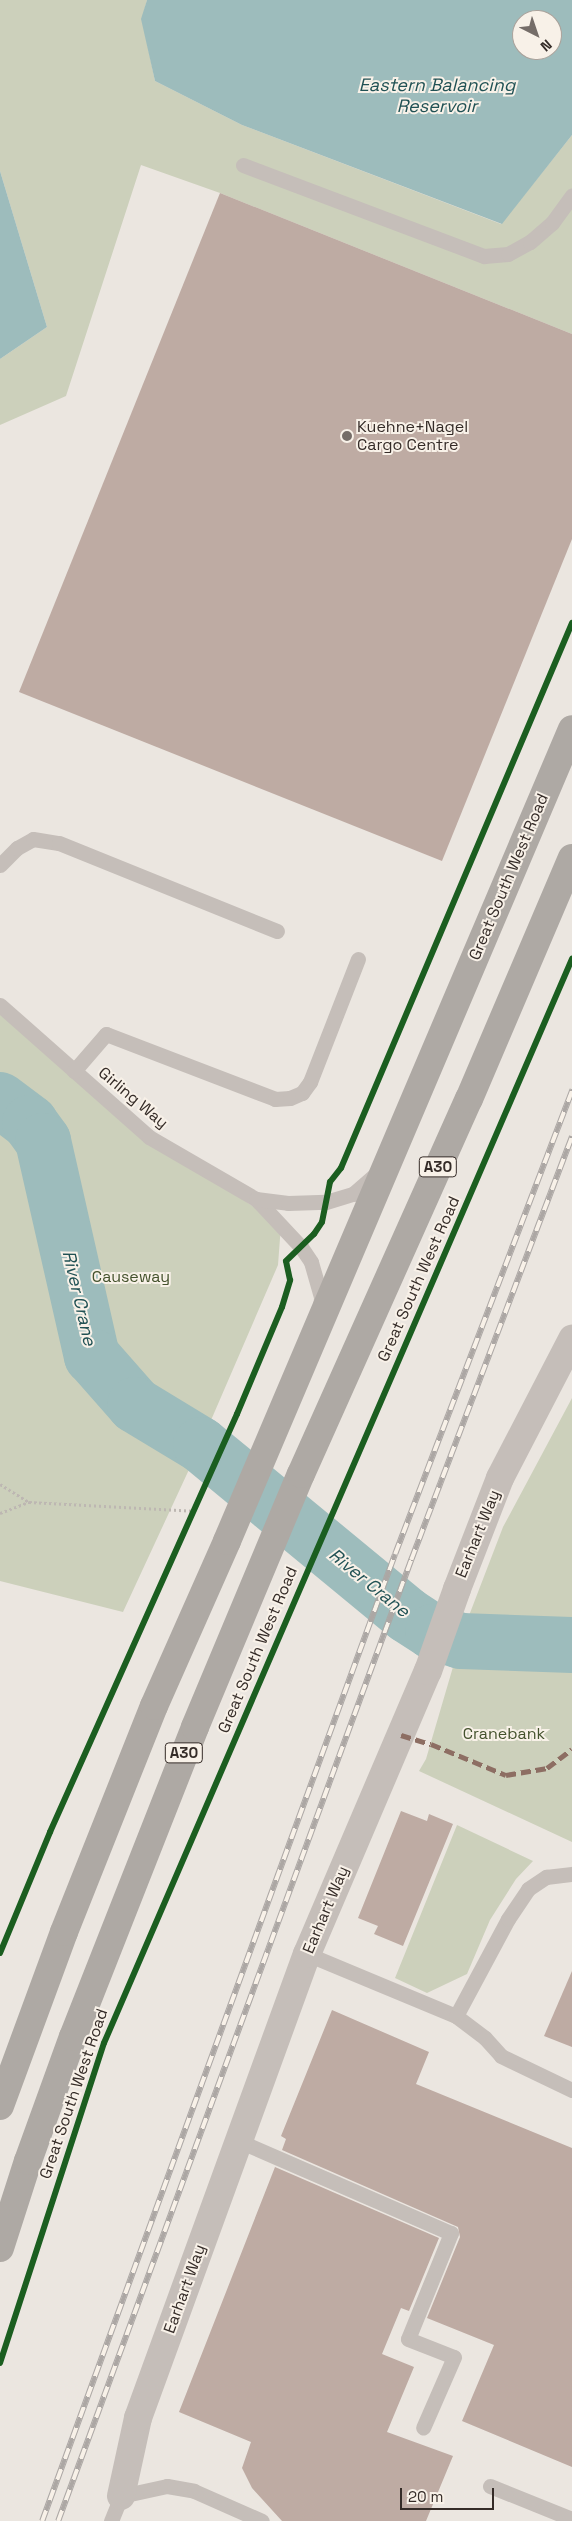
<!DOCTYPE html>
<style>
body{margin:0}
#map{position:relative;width:572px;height:2521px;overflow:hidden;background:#ebe6e0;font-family:"Space Grotesk",sans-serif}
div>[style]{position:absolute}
.green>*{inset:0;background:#ccd0bb}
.water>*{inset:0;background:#9dbcbc}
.river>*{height:56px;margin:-28px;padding:0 28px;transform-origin:28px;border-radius:28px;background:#9dbcbc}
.building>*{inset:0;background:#beaba3}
.path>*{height:3px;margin-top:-1.5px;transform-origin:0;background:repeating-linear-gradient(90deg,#bdb7b2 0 2.5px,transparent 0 5px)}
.service>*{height:15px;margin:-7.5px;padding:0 7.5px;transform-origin:7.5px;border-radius:7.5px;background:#c5beb9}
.minor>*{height:28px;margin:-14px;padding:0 14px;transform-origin:14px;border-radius:14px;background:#c5beb9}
.trunk>*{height:28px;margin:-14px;padding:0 14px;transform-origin:14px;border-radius:14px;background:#aea9a4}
.rail>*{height:5.5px;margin-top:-2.75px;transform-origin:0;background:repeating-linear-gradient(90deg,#f8f1e8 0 11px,#aca7a4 0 22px);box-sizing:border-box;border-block:1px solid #aca7a4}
.quiet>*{height:5px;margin-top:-2.5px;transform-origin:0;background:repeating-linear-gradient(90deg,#8d6e63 0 10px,transparent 0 15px)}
.cycleway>*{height:6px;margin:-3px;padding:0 3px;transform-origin:3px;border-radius:3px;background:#1b5e20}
.dots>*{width:14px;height:14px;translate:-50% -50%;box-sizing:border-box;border:2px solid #f8f1e8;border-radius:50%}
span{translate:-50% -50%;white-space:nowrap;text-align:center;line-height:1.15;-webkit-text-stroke:4px #f8f1e8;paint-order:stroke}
.shield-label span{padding:1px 4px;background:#f8f1e8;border:1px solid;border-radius:4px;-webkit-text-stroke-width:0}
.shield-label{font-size:15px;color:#352c28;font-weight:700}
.poi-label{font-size:16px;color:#352c28}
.left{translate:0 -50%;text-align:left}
.street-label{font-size:16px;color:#352c28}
.park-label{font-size:16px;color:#44522d}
.water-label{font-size:18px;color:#205154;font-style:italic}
.north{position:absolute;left:512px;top:10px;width:50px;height:50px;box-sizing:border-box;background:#f8f1e8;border:1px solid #aaa29b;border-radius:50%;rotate:139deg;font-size:14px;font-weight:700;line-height:20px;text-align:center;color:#352c28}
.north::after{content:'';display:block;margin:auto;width:18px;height:22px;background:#756d68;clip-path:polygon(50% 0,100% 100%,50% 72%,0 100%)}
.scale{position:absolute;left:400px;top:2488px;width:94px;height:22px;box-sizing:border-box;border:2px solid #352c28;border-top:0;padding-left:6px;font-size:15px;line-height:18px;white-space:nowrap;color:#352c28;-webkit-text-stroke:4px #f8f1e8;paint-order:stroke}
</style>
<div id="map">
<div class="green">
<i style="clip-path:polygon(0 0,147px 0,142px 19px,155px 81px,242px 125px,501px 224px,572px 135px,572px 334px,220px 193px,141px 165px,66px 396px,0 425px,0 359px,47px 327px,0 171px)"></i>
<i style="clip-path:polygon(0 1005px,149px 1137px,281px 1225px,278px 1265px,199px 1448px,123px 1612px,0 1581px)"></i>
<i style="clip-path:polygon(572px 1398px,572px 1842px,419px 1771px,426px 1759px,465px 1626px,503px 1527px)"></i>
<i style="clip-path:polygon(457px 1825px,533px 1861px,516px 1879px,490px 1920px,467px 1974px,427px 1993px,395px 1978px)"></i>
</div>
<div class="water">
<i style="clip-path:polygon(evenodd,147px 0,572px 0,572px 135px,502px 224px,242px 125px,155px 81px,141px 19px,147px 0,522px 20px,552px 20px,552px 50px,522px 50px,522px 20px)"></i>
<i style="clip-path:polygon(0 171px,47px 327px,0 359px)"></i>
</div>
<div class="river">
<i style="left:0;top:1100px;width:38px;rotate:37deg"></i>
<i style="left:30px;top:1123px;width:22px;rotate:54deg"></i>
<i style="left:43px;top:1141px;width:221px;rotate:77.2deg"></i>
<i style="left:92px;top:1356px;width:65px;rotate:48.7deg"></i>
<i style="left:135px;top:1405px;width:77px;rotate:31.2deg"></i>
<i style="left:201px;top:1445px;width:267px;rotate:39.5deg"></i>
<i style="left:407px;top:1615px;width:31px;rotate:33deg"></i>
<i style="left:433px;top:1632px;width:29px;rotate:18deg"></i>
<i style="left:461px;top:1641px;width:111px;rotate:2.1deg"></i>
</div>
<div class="building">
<i style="clip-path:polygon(220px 193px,572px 334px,572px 539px,442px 861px,19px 692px)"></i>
<i style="clip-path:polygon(401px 1811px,427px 1821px,429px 1814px,453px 1824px,403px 1946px,374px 1934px,378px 1926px,358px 1918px)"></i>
<i style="clip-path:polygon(572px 1971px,572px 2047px,544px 2036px)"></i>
<i style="clip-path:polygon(332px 2010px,429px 2052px,416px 2084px,572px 2148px,572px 2467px,462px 2421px,494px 2345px,427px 2318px,460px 2237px,458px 2227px,282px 2150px,286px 2139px,281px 2136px)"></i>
<i style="clip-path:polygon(275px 2167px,439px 2238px,409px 2311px,401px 2308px,382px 2354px,414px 2367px,387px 2432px,453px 2456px,426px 2521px,282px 2521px,252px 2488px,242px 2468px,251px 2442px,179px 2412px)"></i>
</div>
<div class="path">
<i style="left:0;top:1484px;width:34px;rotate:32deg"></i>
<i style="left:29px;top:1502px;width:164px;rotate:3.1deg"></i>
<i style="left:0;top:1513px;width:31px;rotate:-21deg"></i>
</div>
<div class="service">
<i style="left:243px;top:165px;width:258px;rotate:20.7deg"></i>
<i style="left:484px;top:256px;width:24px;rotate:-5deg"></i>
<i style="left:508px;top:254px;width:25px;rotate:-29deg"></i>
<i style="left:530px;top:242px;width:29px;rotate:-41deg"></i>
<i style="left:552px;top:223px;width:34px;rotate:-54deg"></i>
<i style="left:0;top:865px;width:24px;rotate:-45deg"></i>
<i style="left:17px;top:848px;width:18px;rotate:-29deg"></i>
<i style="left:33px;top:839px;width:26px;rotate:9deg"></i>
<i style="left:59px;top:843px;width:235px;rotate:22deg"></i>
<i style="left:0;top:1005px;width:199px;rotate:41.5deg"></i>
<i style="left:149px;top:1137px;width:124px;rotate:30.1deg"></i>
<i style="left:256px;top:1199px;width:66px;rotate:46.8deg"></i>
<i style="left:301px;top:1247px;width:18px;rotate:56deg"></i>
<i style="left:311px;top:1262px;width:37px;rotate:74deg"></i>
<i style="left:321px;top:1298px;width:11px;rotate:95deg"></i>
<i style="left:74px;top:1071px;width:49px;rotate:-49.1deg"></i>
<i style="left:106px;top:1034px;width:181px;rotate:21deg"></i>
<i style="left:275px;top:1099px;width:15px;rotate:-4deg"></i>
<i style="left:290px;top:1098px;width:13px;rotate:-23deg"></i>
<i style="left:302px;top:1093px;width:14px;rotate:-54deg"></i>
<i style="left:310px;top:1082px;width:132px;rotate:-68.7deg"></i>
<i style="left:256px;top:1199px;width:32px;rotate:7deg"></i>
<i style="left:288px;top:1203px;width:38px;rotate:-2deg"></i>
<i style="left:326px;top:1202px;width:28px;rotate:-17deg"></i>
<i style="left:353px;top:1194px;width:32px;rotate:-41deg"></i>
<i style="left:307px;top:1954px;width:161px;rotate:22.6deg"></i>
<i style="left:456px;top:2016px;width:36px;rotate:37deg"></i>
<i style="left:485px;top:2038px;width:24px;rotate:48deg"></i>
<i style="left:501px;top:2056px;width:79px;rotate:25.6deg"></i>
<i style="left:456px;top:2016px;width:110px;rotate:-61.8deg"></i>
<i style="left:508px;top:1919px;width:36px;rotate:-56deg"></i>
<i style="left:528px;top:1889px;width:22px;rotate:-34deg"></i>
<i style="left:546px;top:1877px;width:26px;rotate:-7deg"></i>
<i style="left:239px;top:2141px;width:231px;rotate:23.5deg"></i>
<i style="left:451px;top:2233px;width:114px;rotate:112.1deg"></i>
<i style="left:408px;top:2339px;width:49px;rotate:21.4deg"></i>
<i style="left:454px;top:2357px;width:77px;rotate:113.6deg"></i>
<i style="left:490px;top:2486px;width:88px;rotate:21.9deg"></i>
<i style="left:111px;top:2521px;width:27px;rotate:-68deg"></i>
<i style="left:121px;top:2496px;width:47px;rotate:-12.3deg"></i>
<i style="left:167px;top:2486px;width:27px;rotate:10deg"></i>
<i style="left:194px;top:2491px;width:74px;rotate:23.8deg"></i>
</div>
<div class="minor">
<i style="left:121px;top:2496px;width:80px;rotate:-77.7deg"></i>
<i style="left:138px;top:2418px;width:494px;rotate:-70deg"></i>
<i style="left:307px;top:1954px;width:308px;rotate:-66.9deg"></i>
<i style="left:428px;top:1671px;width:87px;rotate:-70.5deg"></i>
<i style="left:457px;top:1589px;width:119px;rotate:-68.8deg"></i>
<i style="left:500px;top:1478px;width:157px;rotate:-62.6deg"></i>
</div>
<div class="trunk">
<i style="left:0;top:2106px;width:185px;rotate:-69.8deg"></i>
<i style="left:64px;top:1932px;width:243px;rotate:-68.3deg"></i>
<i style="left:154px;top:1706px;width:180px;rotate:-66.1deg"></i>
<i style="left:227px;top:1541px;width:882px;rotate:-66.98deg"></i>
<i style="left:0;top:2248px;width:91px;rotate:-72.2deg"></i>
<i style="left:28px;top:2161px;width:132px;rotate:-70.1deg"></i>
<i style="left:73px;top:2037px;width:333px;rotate:-68.5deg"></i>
<i style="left:195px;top:1727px;width:274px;rotate:-67.3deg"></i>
<i style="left:301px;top:1474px;width:411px;rotate:-65.9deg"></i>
<i style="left:469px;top:1099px;width:262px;rotate:-66.9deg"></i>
</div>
<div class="rail">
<i style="left:42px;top:2521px;width:1029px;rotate:-69.95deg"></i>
<i style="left:395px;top:1554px;width:497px;rotate:-69.1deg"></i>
<i style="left:58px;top:2521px;width:1024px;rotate:-69.83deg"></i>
<i style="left:411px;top:1560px;width:453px;rotate:-69.2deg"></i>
</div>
<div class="quiet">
<i style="left:401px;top:1735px;width:31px;rotate:17deg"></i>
<i style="left:431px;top:1744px;width:81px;rotate:22.5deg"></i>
<i style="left:506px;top:1775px;width:42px;rotate:-9.7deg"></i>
<i style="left:547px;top:1768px;width:31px;rotate:-37deg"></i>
</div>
<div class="cycleway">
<i style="left:0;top:1953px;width:131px;rotate:-67.5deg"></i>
<i style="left:50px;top:1832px;width:458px;rotate:-65.9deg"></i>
<i style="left:237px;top:1414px;width:116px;rotate:-67.2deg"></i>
<i style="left:282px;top:1307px;width:28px;rotate:-73deg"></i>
<i style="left:290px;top:1280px;width:19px;rotate:-102deg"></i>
<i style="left:286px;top:1261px;width:39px;rotate:-44deg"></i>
<i style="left:314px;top:1234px;width:14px;rotate:-56deg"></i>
<i style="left:322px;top:1222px;width:41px;rotate:-78.7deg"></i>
<i style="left:330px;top:1182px;width:18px;rotate:-52deg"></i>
<i style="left:341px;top:1168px;width:592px;rotate:-67.03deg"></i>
<i style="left:0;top:2363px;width:336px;rotate:-72deg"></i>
<i style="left:104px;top:2043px;width:1181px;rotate:-66.65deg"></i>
</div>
<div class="dots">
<i style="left:347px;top:436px;background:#756d68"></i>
</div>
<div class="shield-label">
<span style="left:438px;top:1167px">A30</span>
<span style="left:184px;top:1753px">A30</span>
</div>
<div class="poi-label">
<span class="left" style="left:357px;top:436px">Kuehne+Nagel<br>Cargo Centre</span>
</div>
<div class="street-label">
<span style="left:509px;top:877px;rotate:-67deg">Great South West Road</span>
<span style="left:133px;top:1098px;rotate:40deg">Girling Way</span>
<span style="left:419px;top:1279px;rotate:-66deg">Great South West Road</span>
<span style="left:478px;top:1534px;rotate:-68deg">Earhart Way</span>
<span style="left:258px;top:1650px;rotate:-67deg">Great South West Road</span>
<span style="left:326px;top:1910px;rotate:-67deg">Earhart Way</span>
<span style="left:74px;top:2094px;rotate:-71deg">Great South West Road</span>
<span style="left:185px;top:2289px;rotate:-70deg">Earhart Way</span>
</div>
<div class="park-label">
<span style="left:131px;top:1277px">Causeway</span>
<span style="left:504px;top:1734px">Cranebank</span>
</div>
<div class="water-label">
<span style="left:437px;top:96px">Eastern Balancing<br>Reservoir</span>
<span style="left:79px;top:1298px;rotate:77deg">River Crane</span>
<span style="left:369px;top:1583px;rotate:39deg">River Crane</span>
</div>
<div class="north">N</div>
<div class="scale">20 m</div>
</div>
